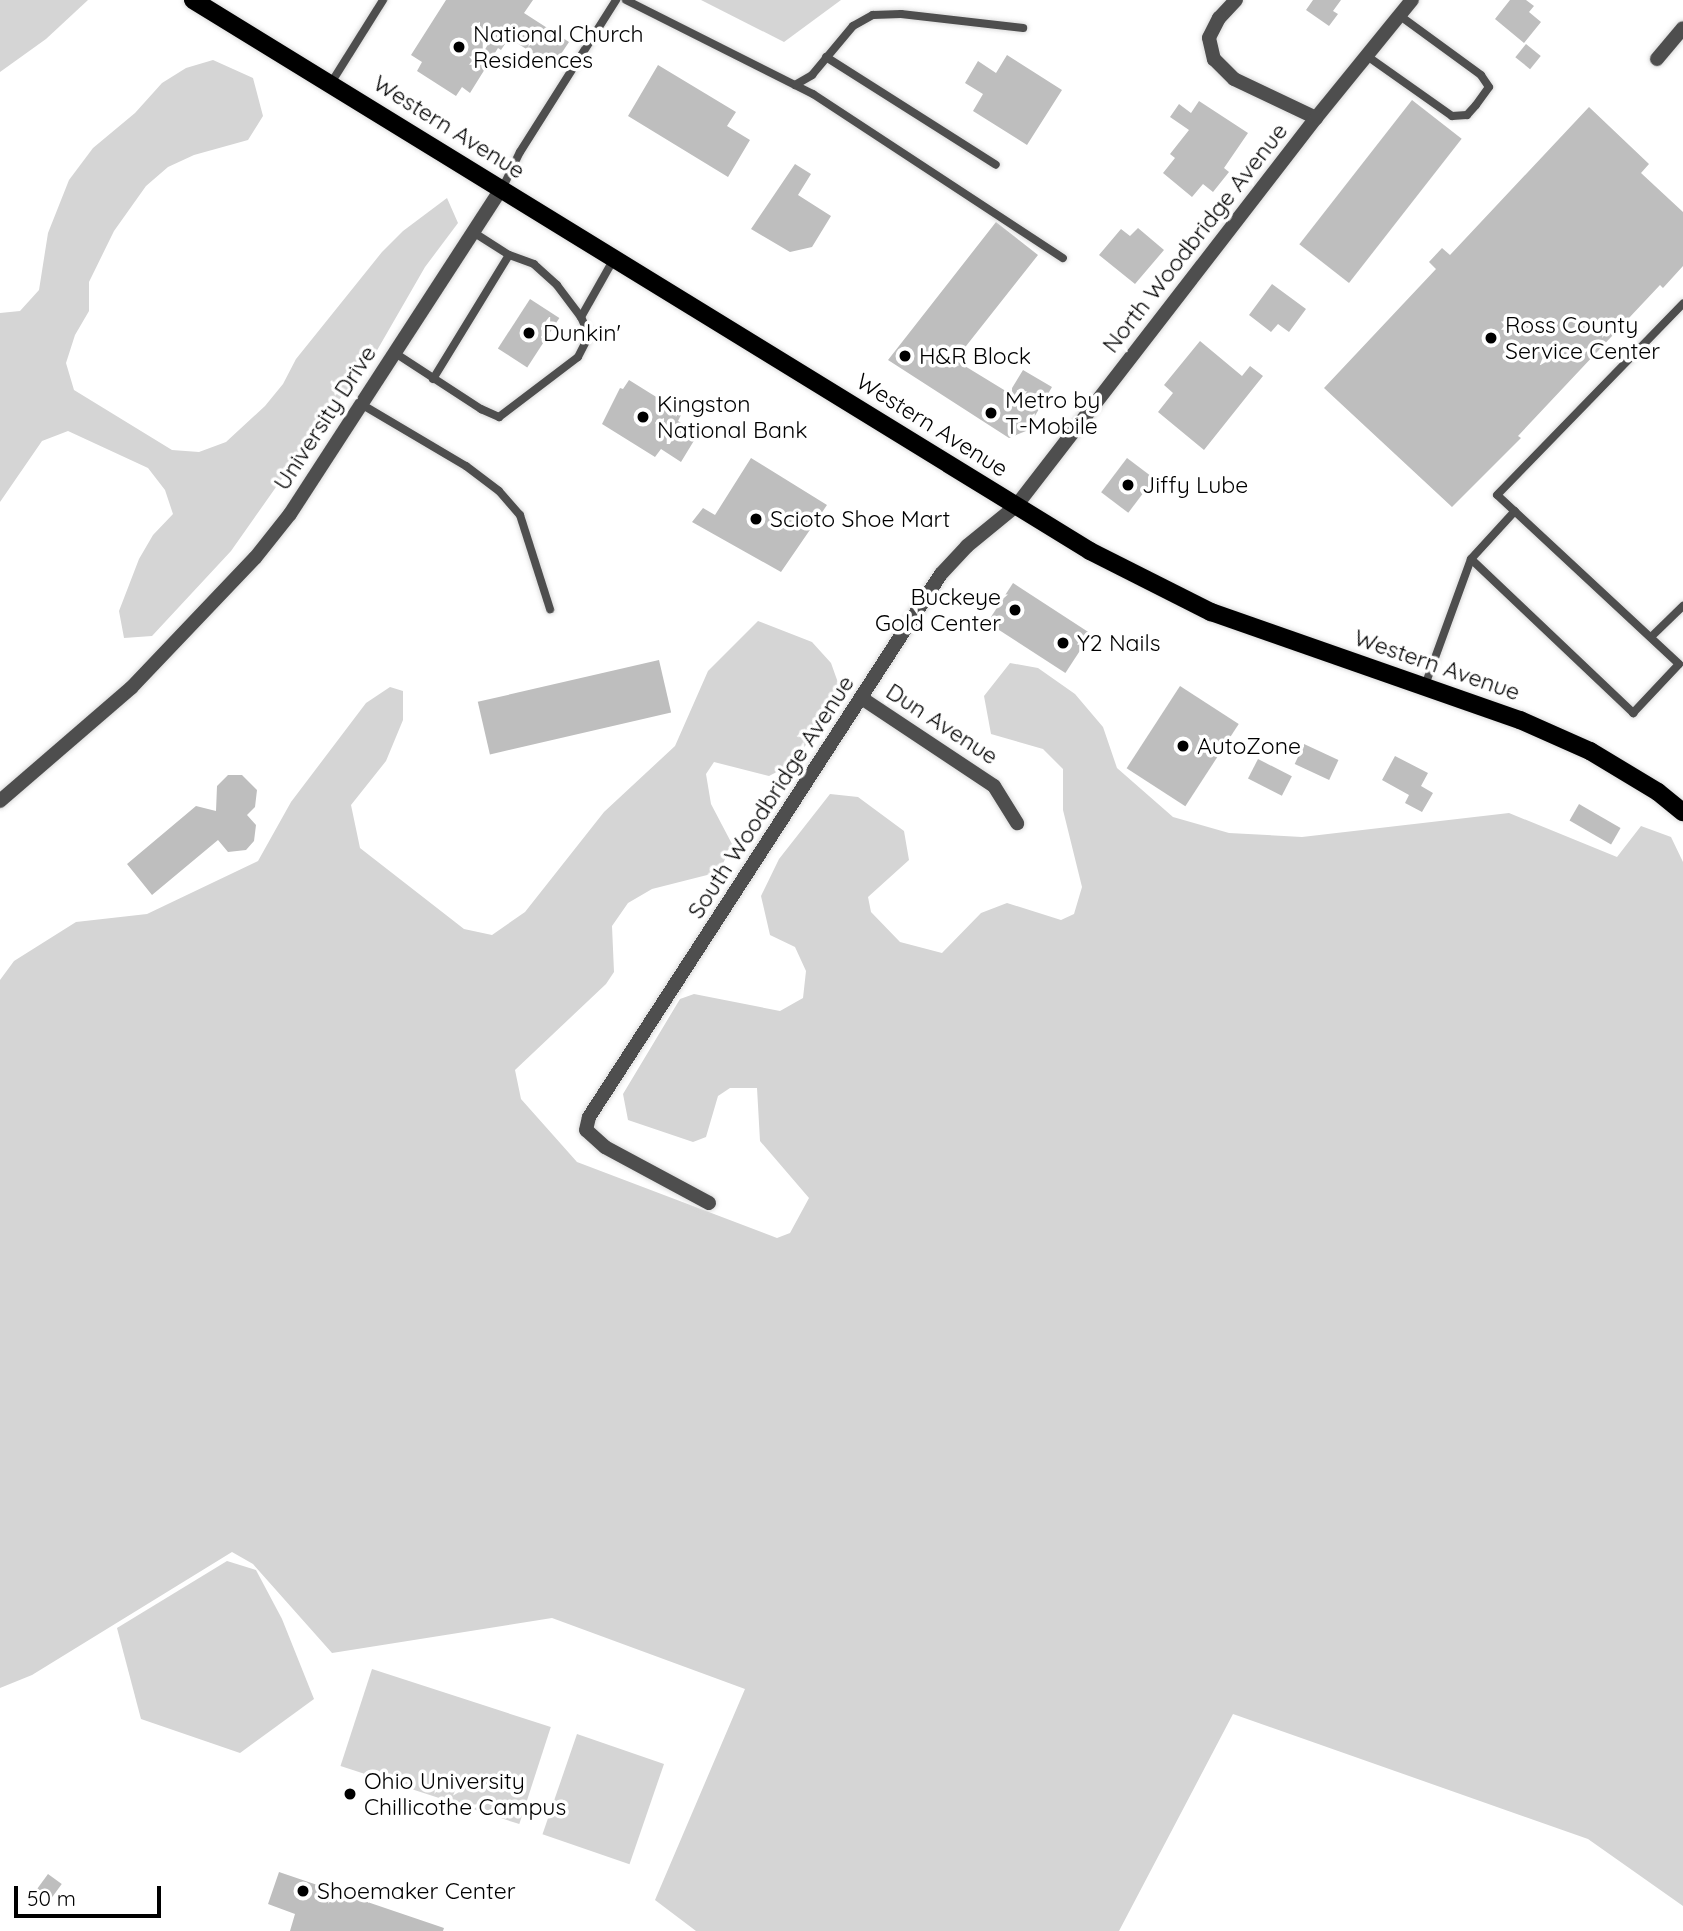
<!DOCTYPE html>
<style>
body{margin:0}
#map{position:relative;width:1683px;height:1931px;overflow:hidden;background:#fff;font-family:Quicksand,sans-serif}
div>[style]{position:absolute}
.green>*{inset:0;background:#d5d5d5;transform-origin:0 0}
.building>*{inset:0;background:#bebebe;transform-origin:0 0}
.roads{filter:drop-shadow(0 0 2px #dbdbdb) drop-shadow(0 0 2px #dbdbdb)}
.lane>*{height:8px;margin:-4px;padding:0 4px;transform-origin:4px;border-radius:4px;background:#4e4e4e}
.street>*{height:14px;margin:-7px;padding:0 7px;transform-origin:7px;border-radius:7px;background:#4e4e4e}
.primary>*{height:18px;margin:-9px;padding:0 9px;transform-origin:9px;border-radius:9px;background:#000}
.dots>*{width:19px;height:19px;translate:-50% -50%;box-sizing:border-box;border:4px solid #fff;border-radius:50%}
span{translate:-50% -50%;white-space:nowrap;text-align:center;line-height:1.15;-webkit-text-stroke:7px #fff;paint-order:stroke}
.poi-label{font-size:23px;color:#000}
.left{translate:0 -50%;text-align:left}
.right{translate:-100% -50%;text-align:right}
.street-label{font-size:23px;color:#000}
.scale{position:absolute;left:14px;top:1886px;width:147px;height:32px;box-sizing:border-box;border:4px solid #000;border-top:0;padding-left:9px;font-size:21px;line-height:24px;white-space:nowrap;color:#000;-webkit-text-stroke:5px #fff;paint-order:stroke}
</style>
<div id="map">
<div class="green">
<i style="clip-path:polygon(0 0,88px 0,46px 39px,0 72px)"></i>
<i style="clip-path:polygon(701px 0,841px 0,784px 42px)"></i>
<i style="clip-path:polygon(213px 60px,253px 78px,263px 116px,248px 140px,194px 155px,168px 167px,146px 186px,114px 231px,89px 282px,89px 311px,75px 335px,66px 363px,74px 390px,172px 450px,199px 452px,226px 442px,265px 406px,283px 384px,296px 359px,382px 252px,403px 231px,447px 198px,458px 223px,425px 267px,368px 366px,331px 409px,231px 551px,152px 636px,124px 638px,119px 611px,139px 559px,153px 535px,173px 514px,165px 490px,148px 468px,68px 431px,42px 441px,0 502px,0 313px,20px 311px,39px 290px,48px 233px,69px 180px,93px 148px,135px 113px,162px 83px,186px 68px)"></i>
<i style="clip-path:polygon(758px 621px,812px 642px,831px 663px,841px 691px,794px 763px,769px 776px,714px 762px,706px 774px,711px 804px,732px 844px,719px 872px,652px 889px,628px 903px,612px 926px,614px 972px,606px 984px,515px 1070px,521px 1099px,577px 1162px,777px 1238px,790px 1233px,809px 1198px,760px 1141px,757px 1088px,730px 1088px,718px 1096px,706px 1137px,693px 1142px,628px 1120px,623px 1094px,680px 999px,694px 994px,780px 1011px,803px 998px,806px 971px,795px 947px,770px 935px,761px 896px,779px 859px,830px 794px,858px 797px,904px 831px,909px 860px,868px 897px,871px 912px,900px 942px,942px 953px,981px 913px,1007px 903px,1061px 920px,1074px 914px,1082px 887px,1063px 810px,1063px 769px,1043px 749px,991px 734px,984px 696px,1010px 663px,1038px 668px,1075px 694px,1103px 727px,1117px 768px,1173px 817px,1229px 833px,1302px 837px,1509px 813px,1617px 857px,1641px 826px,1671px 837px,1683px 862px,1683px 1906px,1588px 1839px,1233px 1714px,1119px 1931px,696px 1931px,655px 1900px,745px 1689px,552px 1618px,332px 1653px,253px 1564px,232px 1552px,32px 1675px,0 1688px,0 980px,14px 961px,76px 922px,147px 914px,258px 861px,291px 802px,366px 703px,390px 687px,403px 691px,403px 720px,386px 761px,351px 805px,360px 848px,464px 929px,492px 935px,525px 912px,604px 812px,675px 746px,708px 671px)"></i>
<i style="clip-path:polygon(227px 1561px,256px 1570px,282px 1619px,314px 1699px,240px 1753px,141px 1719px,117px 1628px)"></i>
<i style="left:372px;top:1669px;width:188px;height:102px;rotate:18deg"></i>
<i style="left:577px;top:1734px;width:92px;height:106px;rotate:19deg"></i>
</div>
<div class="building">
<i style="clip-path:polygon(446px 0,533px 0,524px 13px,569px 42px,553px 66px,509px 38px,501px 50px,498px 48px,470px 93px,462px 87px,456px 96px,417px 71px,422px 62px,411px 55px)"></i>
<i style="clip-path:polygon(1313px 0,1341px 0,1333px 11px,1338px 14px,1329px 26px,1306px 10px)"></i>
<i style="clip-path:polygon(1510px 0,1526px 0,1534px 6px,1529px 12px,1541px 22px,1524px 43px,1495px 19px)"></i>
<i style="left:1526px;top:44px;width:19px;height:17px;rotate:39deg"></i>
<i style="clip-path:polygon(1007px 55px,1062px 90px,1027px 145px,973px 111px,983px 94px,965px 83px,978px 61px,996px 73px)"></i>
<i style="clip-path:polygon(658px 65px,736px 112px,727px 126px,750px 140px,728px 177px,628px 116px)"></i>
<i style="left:1412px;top:100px;width:63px;height:183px;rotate:38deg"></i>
<i style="clip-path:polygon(1199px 101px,1248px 133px,1224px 168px,1229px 172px,1213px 192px,1203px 184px,1192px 197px,1163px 173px,1175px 158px,1170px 154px,1189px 130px,1170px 117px,1179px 104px,1191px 113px)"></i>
<i style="clip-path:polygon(1589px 107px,1649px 164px,1641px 173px,1683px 212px,1683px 266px,1663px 288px,1660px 285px,1518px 436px,1521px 438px,1452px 507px,1324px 388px,1436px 269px,1429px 262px,1442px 248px,1450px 255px)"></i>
<i style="clip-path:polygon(795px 164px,811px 174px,798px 195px,831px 216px,812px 247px,790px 252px,751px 229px)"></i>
<i style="clip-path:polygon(996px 222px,1038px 255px,955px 360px,1009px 393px,1023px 370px,1052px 387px,1026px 431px,1009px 438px,888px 360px)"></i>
<i style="clip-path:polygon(1138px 228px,1164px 250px,1135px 284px,1099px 255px,1121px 229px,1130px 236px)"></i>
<i style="clip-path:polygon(1272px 284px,1306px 309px,1289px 332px,1278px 324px,1271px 332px,1249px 315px)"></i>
<i style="left:530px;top:299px;width:35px;height:59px;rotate:33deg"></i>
<i style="clip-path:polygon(1200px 341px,1242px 376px,1250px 366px,1263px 376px,1204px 450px,1158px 412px,1173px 393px,1164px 385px)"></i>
<i style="clip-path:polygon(629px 380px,682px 413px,678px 421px,698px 434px,681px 462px,661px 449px,655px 457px,602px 424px,620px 388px,623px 389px)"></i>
<i style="clip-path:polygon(751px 458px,827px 505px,781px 572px,692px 522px,703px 508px,715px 515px)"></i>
<i style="left:1127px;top:458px;width:34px;height:43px;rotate:37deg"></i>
<i style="left:1013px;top:583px;width:93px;height:47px;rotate:33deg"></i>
<i style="left:659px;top:660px;width:54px;height:186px;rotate:77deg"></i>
<i style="left:1180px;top:686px;width:70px;height:98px;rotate:33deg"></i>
<i style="left:1304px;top:744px;width:38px;height:22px;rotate:25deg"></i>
<i style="clip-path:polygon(1395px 756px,1428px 773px,1421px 786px,1433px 793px,1422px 812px,1405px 803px,1409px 795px,1382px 780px)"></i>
<i style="left:1258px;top:759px;width:38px;height:22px;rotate:27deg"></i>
<i style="clip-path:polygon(228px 775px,242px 775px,257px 790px,255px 807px,247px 815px,256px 825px,254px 841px,246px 850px,228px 852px,218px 840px,152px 895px,127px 864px,196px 806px,216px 811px,217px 786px)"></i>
<i style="left:1579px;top:804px;width:48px;height:19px;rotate:30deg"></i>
<i style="clip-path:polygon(279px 1872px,444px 1928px,443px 1931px,290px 1931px,295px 1914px,268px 1904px)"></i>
<i style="left:48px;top:1874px;width:17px;height:18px;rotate:36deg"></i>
</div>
<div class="roads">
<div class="lane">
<i style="left:626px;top:0;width:209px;rotate:26.7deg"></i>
<i style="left:813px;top:94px;width:299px;rotate:33.3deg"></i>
<i style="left:1367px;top:56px;width:104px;rotate:35.2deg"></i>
<i style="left:1452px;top:116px;width:15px;rotate:-4deg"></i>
<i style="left:1467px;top:115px;width:13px;rotate:-48deg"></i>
<i style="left:1476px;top:105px;width:22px;rotate:-54deg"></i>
<i style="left:1489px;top:87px;width:14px;rotate:-124deg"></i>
<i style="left:1481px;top:75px;width:100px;rotate:-143.9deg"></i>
<i style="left:826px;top:57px;width:201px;rotate:32.4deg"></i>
<i style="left:331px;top:83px;width:98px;rotate:-57.9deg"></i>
<i style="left:795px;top:85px;width:20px;rotate:-30deg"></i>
<i style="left:812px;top:75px;width:64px;rotate:-50.1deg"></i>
<i style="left:853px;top:26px;width:23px;rotate:-29deg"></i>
<i style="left:873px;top:15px;width:28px;rotate:-2deg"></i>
<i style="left:901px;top:14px;width:123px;rotate:6.5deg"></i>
<i style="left:502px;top:189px;width:41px;rotate:-64.1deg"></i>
<i style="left:520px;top:152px;width:180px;rotate:-57.7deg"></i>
<i style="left:581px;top:317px;width:69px;rotate:-60.5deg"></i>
<i style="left:395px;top:353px;width:103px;rotate:33.1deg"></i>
<i style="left:481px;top:409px;width:20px;rotate:24deg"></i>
<i style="left:499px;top:417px;width:99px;rotate:-37.2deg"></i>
<i style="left:578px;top:357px;width:25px;rotate:-63deg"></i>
<i style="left:589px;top:335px;width:20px;rotate:-114deg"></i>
<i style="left:581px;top:317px;width:40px;rotate:-127deg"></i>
<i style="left:557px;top:285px;width:31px;rotate:-138deg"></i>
<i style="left:534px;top:264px;width:27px;rotate:-160deg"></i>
<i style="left:509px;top:255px;width:43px;rotate:-147.4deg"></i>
<i style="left:433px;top:379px;width:145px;rotate:-58.5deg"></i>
<i style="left:361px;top:404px;width:122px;rotate:30.6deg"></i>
<i style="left:466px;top:466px;width:41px;rotate:37.1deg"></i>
<i style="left:499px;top:491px;width:32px;rotate:49deg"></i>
<i style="left:520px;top:515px;width:99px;rotate:72.3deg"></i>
<i style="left:1471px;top:559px;width:65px;rotate:-47.5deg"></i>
<i style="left:1651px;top:637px;width:45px;rotate:-44.1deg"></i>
<i style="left:1424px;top:688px;width:137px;rotate:-70deg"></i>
<i style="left:1471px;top:559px;width:224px;rotate:43.5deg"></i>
<i style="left:1633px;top:713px;width:67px;rotate:-46.8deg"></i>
<i style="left:1679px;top:664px;width:248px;rotate:-137.1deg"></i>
<i style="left:1497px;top:495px;width:267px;rotate:-45.8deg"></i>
</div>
<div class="street">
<i style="left:1236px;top:0;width:25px;rotate:133deg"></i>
<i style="left:1219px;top:18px;width:22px;rotate:117deg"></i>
<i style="left:1209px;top:38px;width:22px;rotate:77deg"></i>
<i style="left:1214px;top:59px;width:28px;rotate:45deg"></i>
<i style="left:1234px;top:79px;width:91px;rotate:25.4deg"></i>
<i style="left:1657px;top:59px;width:40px;rotate:-50deg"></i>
<i style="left:863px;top:699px;width:157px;rotate:33.6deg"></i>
<i style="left:994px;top:786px;width:44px;rotate:58.1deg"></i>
<i style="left:0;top:801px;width:173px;rotate:-40.8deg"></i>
<i style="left:131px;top:688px;width:180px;rotate:-46.4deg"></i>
<i style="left:255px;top:558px;width:56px;rotate:-51.5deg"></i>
<i style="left:290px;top:514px;width:387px;rotate:-57deg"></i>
<i style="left:709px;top:1203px;width:118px;rotate:-151.7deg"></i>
<i style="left:605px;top:1147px;width:25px;rotate:-138deg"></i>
<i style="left:586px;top:1130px;width:13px;rotate:-77deg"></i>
<i style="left:589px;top:1117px;width:647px;rotate:-57.05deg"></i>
<i style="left:941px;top:574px;width:38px;rotate:-47deg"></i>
<i style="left:967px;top:546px;width:63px;rotate:-39.2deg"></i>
<i style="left:1016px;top:506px;width:490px;rotate:-52.3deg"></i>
<i style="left:1316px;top:118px;width:152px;rotate:-50.9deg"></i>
</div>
<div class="primary">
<i style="left:193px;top:0;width:1053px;rotate:31.56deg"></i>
<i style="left:1090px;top:551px;width:136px;rotate:26.8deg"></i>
<i style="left:1211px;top:612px;width:327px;rotate:19.3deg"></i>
<i style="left:1520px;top:720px;width:77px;rotate:23.9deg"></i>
<i style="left:1590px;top:751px;width:79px;rotate:31.1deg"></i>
<i style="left:1658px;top:792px;width:32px;rotate:39deg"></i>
</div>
</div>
<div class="dots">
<i style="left:459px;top:47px;background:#000"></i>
<i style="left:529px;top:333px;background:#000"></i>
<i style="left:1491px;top:338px;background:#000"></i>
<i style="left:905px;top:356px;background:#000"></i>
<i style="left:991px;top:413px;background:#000"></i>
<i style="left:643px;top:417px;background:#000"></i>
<i style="left:1128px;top:485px;background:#000"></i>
<i style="left:756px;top:519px;background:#000"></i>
<i style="left:1015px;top:610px;background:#000"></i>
<i style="left:1063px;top:643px;background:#000"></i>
<i style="left:1183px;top:746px;background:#000"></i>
<i style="left:350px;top:1794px;background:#000"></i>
<i style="left:303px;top:1891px;background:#000"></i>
</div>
<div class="poi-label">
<span class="left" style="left:473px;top:47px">National Church<br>Residences</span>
<span class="left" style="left:1505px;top:338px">Ross County<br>Service Center</span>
<span class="left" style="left:543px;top:333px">Dunkin'</span>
<span class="left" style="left:919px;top:356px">H&amp;R Block</span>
<span class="left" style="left:1005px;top:413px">Metro by<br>T-Mobile</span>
<span class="left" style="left:657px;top:417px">Kingston<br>National Bank</span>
<span class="left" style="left:1142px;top:485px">Jiffy Lube</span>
<span class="left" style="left:770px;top:519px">Scioto Shoe Mart</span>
<span class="right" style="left:1001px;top:610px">Buckeye<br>Gold Center</span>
<span class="left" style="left:1077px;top:643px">Y2 Nails</span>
<span class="left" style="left:1197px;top:746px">AutoZone</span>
<span class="left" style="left:364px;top:1794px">Ohio University<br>Chillicothe Campus</span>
<span class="left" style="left:317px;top:1891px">Shoemaker Center</span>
</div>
<div class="street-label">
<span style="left:449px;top:127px;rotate:32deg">Western Avenue</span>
<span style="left:1195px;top:238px;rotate:-52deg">North Woodbridge Avenue</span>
<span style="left:325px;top:418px;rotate:-57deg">University Drive</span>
<span style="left:932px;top:425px;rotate:32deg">Western Avenue</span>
<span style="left:1437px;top:665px;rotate:19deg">Western Avenue</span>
<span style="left:942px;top:724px;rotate:33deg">Dun Avenue</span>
<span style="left:771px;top:797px;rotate:-57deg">South Woodbridge Avenue</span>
</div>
<div class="scale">50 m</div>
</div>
